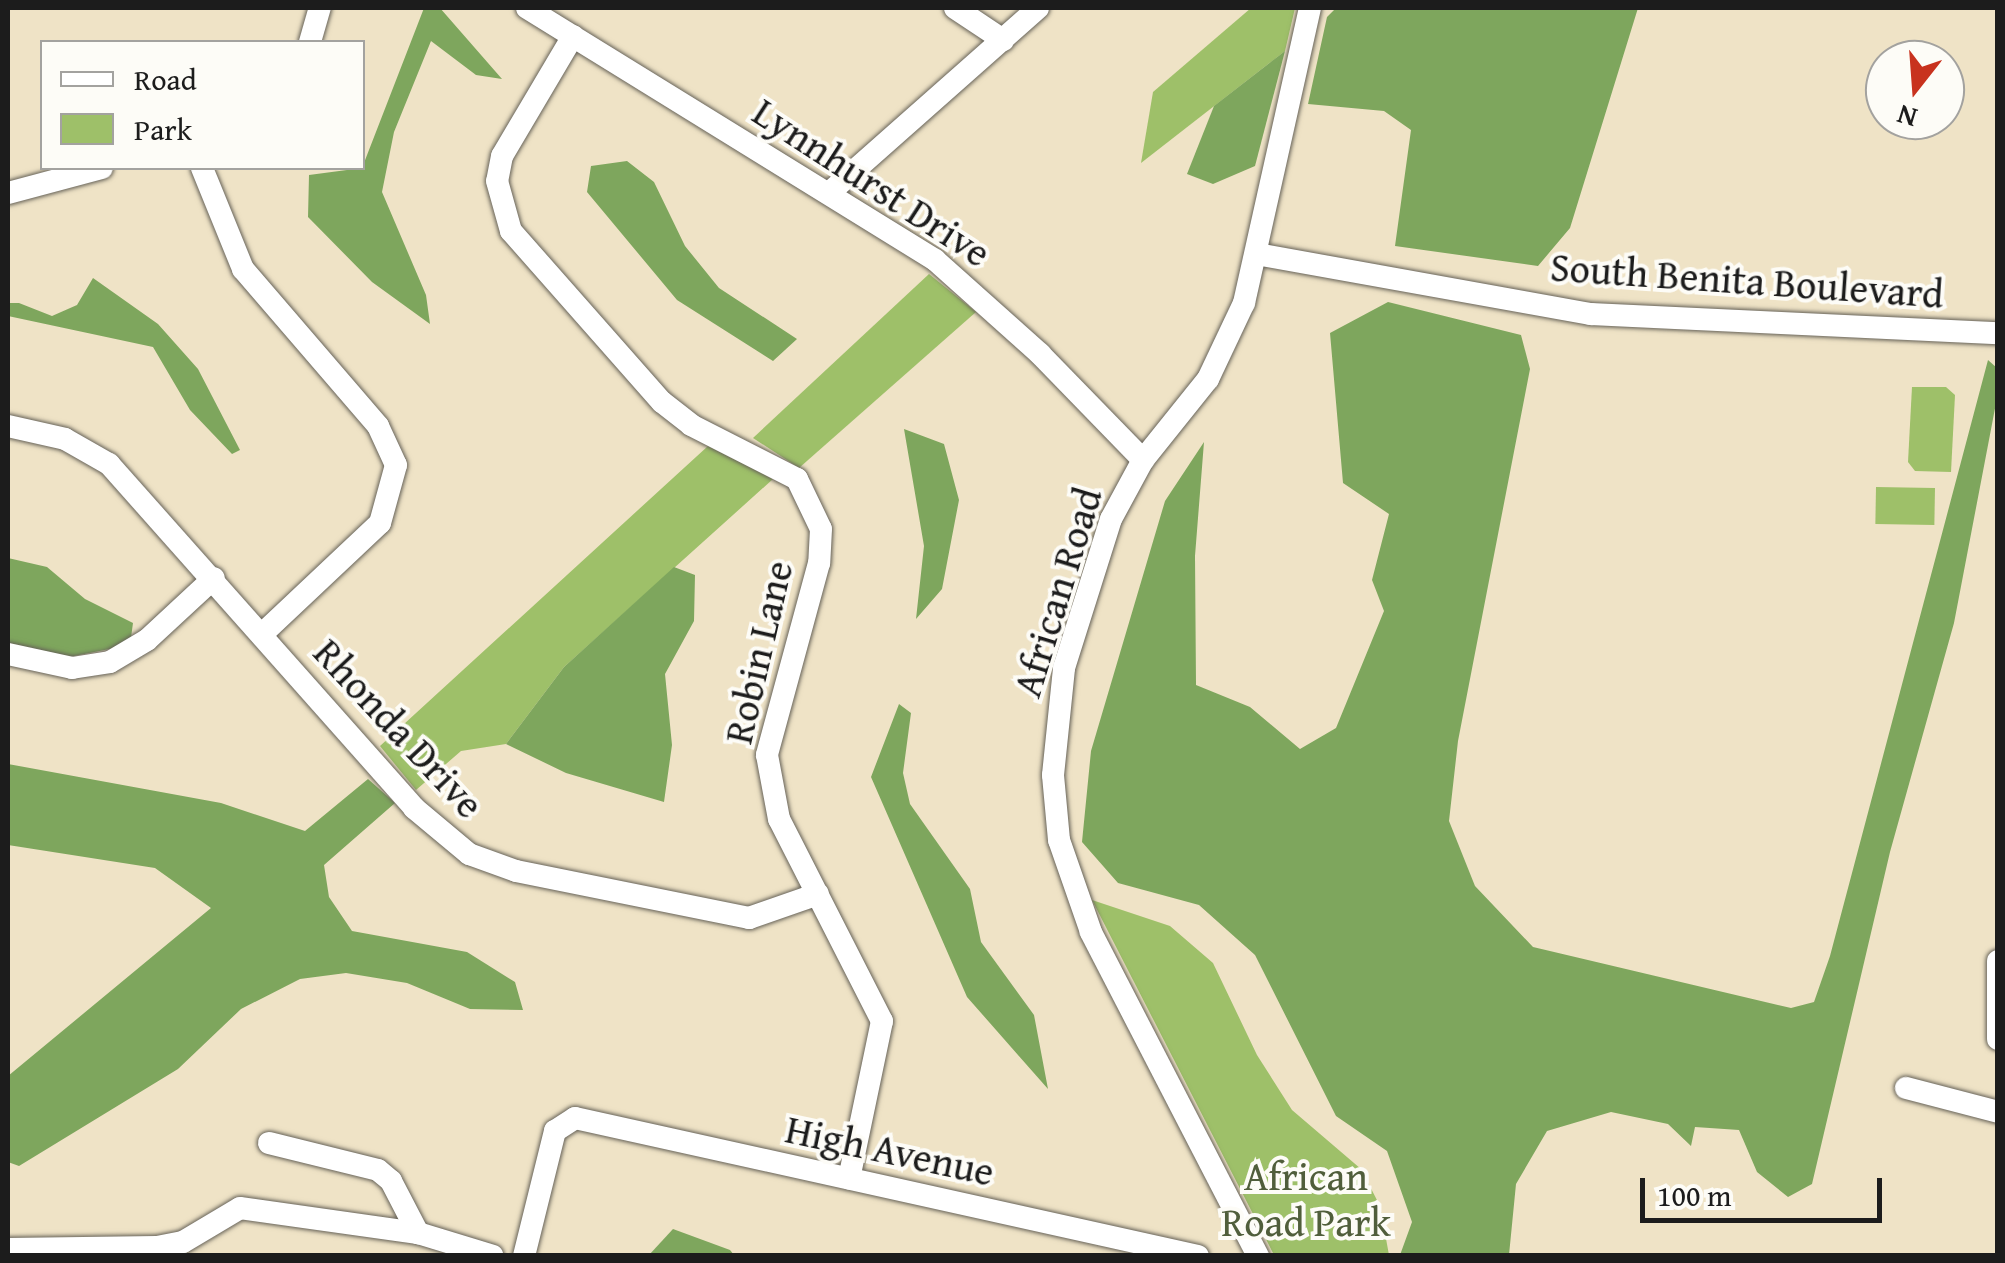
<!DOCTYPE html>
<style>
body{margin:0}
#map{position:relative;width:2005px;height:1263px;overflow:hidden;background:#efe3c6;font-family:"Gentium Book Plus",serif}
div>[style]{position:absolute}
.green>*{inset:0;background:#9ec069;transform-origin:0 0}
.forest>*{inset:0;background:#7ea65d}
.roads{filter:drop-shadow(0 0 2px #666258) drop-shadow(0 0 2px #666258)}
.minor>*{height:22px;margin:-11px;padding:0 11px;transform-origin:11px;border-radius:11px;background:#fff}
span{translate:-50% -50%;white-space:nowrap;text-align:center;line-height:1.15;-webkit-text-stroke:8px #fdfcf7;paint-order:stroke}
.street-label{font-size:40px;color:#1c1c1c}
.park-label{font-size:40px;color:#505e3b}
.frame{position:absolute;inset:0;border:10px solid #1c1c1c;pointer-events:none}
.legend{position:absolute;left:40px;top:40px;width:325px;height:130px;box-sizing:border-box;background:#fdfcf7;border:2px solid #a3a29f;margin:0;padding:12px 18px;list-style:none;font-size:30px;color:#1c1c1c}
.legend li{display:flex;align-items:center;gap:20px;height:50px}
.legend b{width:50px;border:2px solid #a3a29f}
.north{position:absolute;left:1865px;top:40px;width:100px;height:100px;box-sizing:border-box;background:#fdfcf7;border:2px solid #a3a29f;border-radius:50%;rotate:197deg;font-size:28px;font-weight:700;line-height:40px;text-align:center;color:#1c1c1c}
.north::after{content:'';display:block;margin:auto;width:35px;height:45px;background:#c8321e;clip-path:polygon(50% 0,100% 100%,50% 72%,0 100%)}
.scale{position:absolute;left:1640px;top:1178px;width:242px;height:45px;box-sizing:border-box;border:5px solid #1c1c1c;border-top:0;padding-left:12px;font-size:30px;line-height:35px;white-space:nowrap;color:#1c1c1c;-webkit-text-stroke:8px #fdfcf7;paint-order:stroke}
</style>
<div id="map">
<div class="green">
<i style="clip-path:polygon(1251px 8px,1295px 8px,1285px 51px,1141px 163px,1153px 92px)"></i>
<i style="clip-path:polygon(929px 274px,976px 312px,799px 468px,753px 438px)"></i>
<i style="clip-path:polygon(1912px 387px,1946px 387px,1955px 395px,1951px 472px,1915px 471px,1908px 462px)"></i>
<i style="clip-path:polygon(708px 446px,773px 479px,564px 667px,506px 744px,461px 751px,416px 790px,380px 746px)"></i>
<i style="left:1876px;top:487px;width:59px;height:37px;rotate:1deg"></i>
<i style="clip-path:polygon(1092px 900px,1170px 926px,1213px 963px,1257px 1055px,1292px 1110px,1361px 1169px,1380px 1206px,1389px 1255px,1274px 1255px)"></i>
</div>
<div class="forest">
<i style="clip-path:polygon(424px 8px,440px 8px,502px 79px,476px 75px,431px 41px,394px 132px,382px 192px,426px 295px,430px 324px,372px 282px,308px 217px,309px 175px,362px 168px)"></i>
<i style="clip-path:polygon(1336px 8px,1638px 8px,1570px 228px,1538px 266px,1395px 246px,1411px 130px,1384px 111px,1308px 104px,1327px 17px)"></i>
<i style="clip-path:polygon(1285px 51px,1255px 166px,1213px 184px,1187px 174px,1214px 106px)"></i>
<i style="clip-path:polygon(627px 161px,654px 182px,685px 246px,719px 288px,797px 339px,773px 361px,677px 300px,587px 192px,591px 166px)"></i>
<i style="clip-path:polygon(93px 278px,158px 324px,198px 369px,240px 450px,232px 454px,190px 410px,153px 347px,8px 316px,8px 303px,19px 303px,52px 316px,77px 305px)"></i>
<i style="clip-path:polygon(1388px 302px,1521px 335px,1530px 369px,1458px 741px,1449px 821px,1475px 886px,1533px 947px,1791px 1008px,1814px 1002px,1830px 956px,1988px 360px,1997px 368px,1997px 398px,1954px 623px,1890px 852px,1812px 1184px,1788px 1197px,1757px 1172px,1739px 1130px,1695px 1127px,1691px 1146px,1668px 1124px,1611px 1112px,1547px 1131px,1516px 1184px,1509px 1255px,1400px 1255px,1412px 1222px,1387px 1151px,1336px 1116px,1255px 955px,1199px 905px,1118px 883px,1082px 842px,1091px 751px,1165px 501px,1204px 442px,1195px 556px,1196px 685px,1250px 707px,1300px 749px,1336px 728px,1384px 611px,1372px 580px,1389px 514px,1343px 483px,1330px 333px)"></i>
<i style="clip-path:polygon(904px 429px,944px 444px,959px 500px,942px 589px,916px 619px,924px 546px)"></i>
<i style="clip-path:polygon(8px 558px,47px 567px,85px 599px,133px 623px,130px 645px,69px 657px,8px 643px)"></i>
<i style="clip-path:polygon(674px 567px,695px 575px,694px 621px,665px 674px,672px 745px,664px 802px,566px 773px,506px 744px,564px 667px)"></i>
<i style="clip-path:polygon(899px 704px,911px 713px,903px 773px,910px 804px,970px 889px,981px 942px,1034px 1015px,1048px 1089px,967px 997px,871px 777px)"></i>
<i style="clip-path:polygon(8px 764px,221px 803px,305px 831px,368px 779px,395px 803px,324px 865px,329px 897px,352px 931px,467px 952px,515px 982px,523px 1010px,470px 1009px,407px 983px,346px 973px,300px 979px,241px 1009px,178px 1069px,19px 1166px,8px 1162px,8px 1076px,211px 908px,155px 868px,8px 845px)"></i>
<i style="clip-path:polygon(673px 1229px,730px 1250px,734px 1255px,649px 1255px)"></i>
</div>
<div class="roads">
<div class="minor">
<i style="left:527px;top:8px;width:480px;rotate:31.7deg"></i>
<i style="left:935px;top:260px;width:141px;rotate:41.8deg"></i>
<i style="left:1040px;top:354px;width:148px;rotate:45.8deg"></i>
<i style="left:955px;top:8px;width:58px;rotate:33.7deg"></i>
<i style="left:573px;top:36px;width:139px;rotate:120.6deg"></i>
<i style="left:502px;top:156px;width:25px;rotate:101deg"></i>
<i style="left:497px;top:181px;width:52px;rotate:74.4deg"></i>
<i style="left:511px;top:231px;width:228px;rotate:48.6deg"></i>
<i style="left:662px;top:402px;width:37px;rotate:38deg"></i>
<i style="left:691px;top:425px;width:119px;rotate:27deg"></i>
<i style="left:797px;top:479px;width:55px;rotate:64.4deg"></i>
<i style="left:821px;top:529px;width:34px;rotate:93deg"></i>
<i style="left:819px;top:563px;width:199px;rotate:105.2deg"></i>
<i style="left:767px;top:755px;width:65px;rotate:79.4deg"></i>
<i style="left:779px;top:819px;width:227px;rotate:63deg"></i>
<i style="left:882px;top:1021px;width:161px;rotate:101.8deg"></i>
<i style="left:310px;top:42px;width:35px;rotate:-74deg"></i>
<i style="left:202px;top:168px;width:109px;rotate:67.9deg"></i>
<i style="left:243px;top:269px;width:207px;rotate:49.3deg"></i>
<i style="left:378px;top:426px;width:43px;rotate:65.2deg"></i>
<i style="left:396px;top:465px;width:60px;rotate:105.4deg"></i>
<i style="left:380px;top:523px;width:163px;rotate:136.7deg"></i>
<i style="left:8px;top:193px;width:97px;rotate:-14.9deg"></i>
<i style="left:829px;top:193px;width:279px;rotate:-41.5deg"></i>
<i style="left:1257px;top:254px;width:339px;rotate:10.2deg"></i>
<i style="left:1591px;top:314px;width:407px;rotate:2.7deg"></i>
<i style="left:8px;top:426px;width:58px;rotate:12.8deg"></i>
<i style="left:65px;top:439px;width:51px;rotate:29.6deg"></i>
<i style="left:109px;top:464px;width:460px;rotate:48.4deg"></i>
<i style="left:414px;top:808px;width:72px;rotate:39.9deg"></i>
<i style="left:469px;top:854px;width:50px;rotate:19.9deg"></i>
<i style="left:516px;top:871px;width:238px;rotate:11.4deg"></i>
<i style="left:749px;top:918px;width:73px;rotate:-19.2deg"></i>
<i style="left:8px;top:654px;width:66px;rotate:12.3deg"></i>
<i style="left:72px;top:668px;width:38px;rotate:-9deg"></i>
<i style="left:110px;top:662px;width:43px;rotate:-30.7deg"></i>
<i style="left:147px;top:640px;width:91px;rotate:-42.8deg"></i>
<i style="left:1998px;top:961px;width:78px;rotate:90deg"></i>
<i style="left:1906px;top:1088px;width:95px;rotate:14.6deg"></i>
<i style="left:269px;top:1143px;width:112px;rotate:13.9deg"></i>
<i style="left:378px;top:1170px;width:17px;rotate:40deg"></i>
<i style="left:391px;top:1181px;width:59px;rotate:62.6deg"></i>
<i style="left:418px;top:1233px;width:78px;rotate:17deg"></i>
<i style="left:8px;top:1249px;width:149px;rotate:-0.8deg"></i>
<i style="left:157px;top:1247px;width:26px;rotate:-11deg"></i>
<i style="left:183px;top:1242px;width:66px;rotate:-30.8deg"></i>
<i style="left:240px;top:1208px;width:180px;rotate:8deg"></i>
<i style="left:524px;top:1256px;width:129px;rotate:-76.1deg"></i>
<i style="left:555px;top:1131px;width:24px;rotate:-33deg"></i>
<i style="left:575px;top:1118px;width:638px;rotate:12.49deg"></i>
<i style="left:1258px;top:1256px;width:365px;rotate:-117.3deg"></i>
<i style="left:1091px;top:932px;width:97px;rotate:-109.2deg"></i>
<i style="left:1059px;top:840px;width:65px;rotate:-95.3deg"></i>
<i style="left:1053px;top:775px;width:108px;rotate:-84.1deg"></i>
<i style="left:1064px;top:668px;width:156px;rotate:-72.5deg"></i>
<i style="left:1111px;top:519px;width:67px;rotate:-61.5deg"></i>
<i style="left:1143px;top:460px;width:104px;rotate:-51.3deg"></i>
<i style="left:1208px;top:379px;width:84px;rotate:-64.7deg"></i>
<i style="left:1244px;top:303px;width:302px;rotate:-77.4deg"></i>
</div>
</div>
<div class="street-label">
<span style="left:872px;top:182px;rotate:33deg">Lynnhurst Drive</span>
<span style="left:1747px;top:280px;rotate:4deg">South Benita Boulevard</span>
<span style="left:1057px;top:592px;rotate:-73deg">African Road</span>
<span style="left:758px;top:652px;rotate:-77deg">Robin Lane</span>
<span style="left:399px;top:728px;rotate:47deg">Rhonda Drive</span>
<span style="left:890px;top:1150px;rotate:12deg">High Avenue</span>
</div>
<div class="park-label">
<span style="left:1306px;top:1199px">African<br>Road Park</span>
</div>
<div class="frame"></div>
<ul class="legend">
<li><b style="height:12px;background:#fff"></b>Road</li>
<li><b style="height:28px;background:#9ec069"></b>Park</li>
</ul>
<div class="north">N</div>
<div class="scale">100 m</div>
</div>
